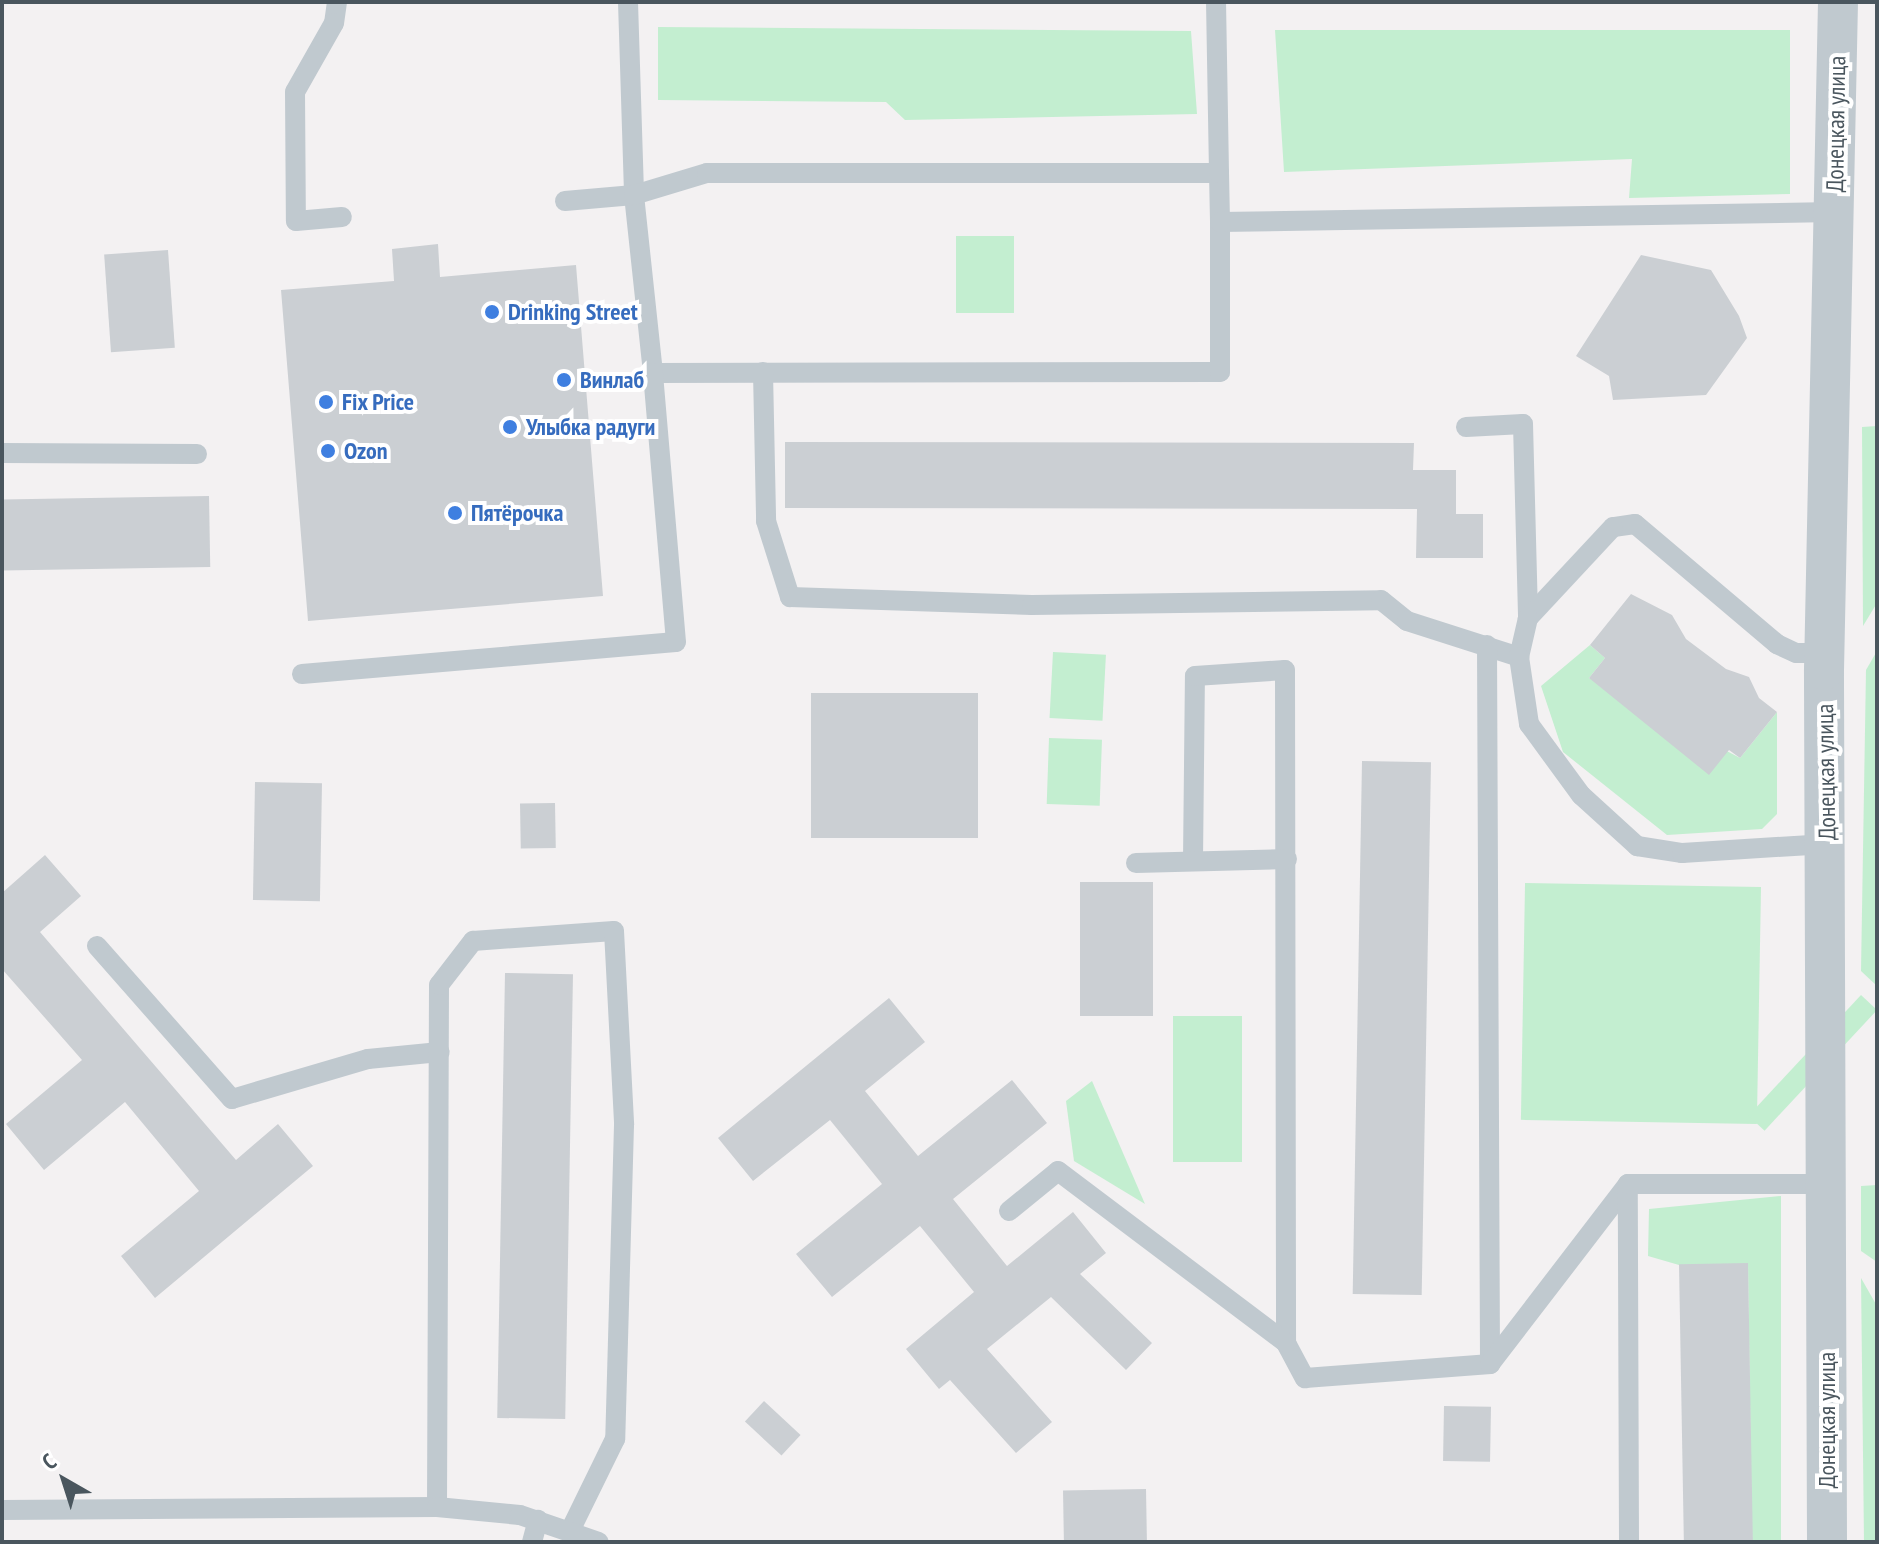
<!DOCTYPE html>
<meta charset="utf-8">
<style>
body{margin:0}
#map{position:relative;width:1879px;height:1544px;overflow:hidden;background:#f3f1f2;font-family:"PT Sans Narrow",sans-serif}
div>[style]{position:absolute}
.green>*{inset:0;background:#c3eed0;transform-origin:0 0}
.building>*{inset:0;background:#cbcfd3;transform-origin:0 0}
.lane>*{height:20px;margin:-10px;padding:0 10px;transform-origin:10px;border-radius:10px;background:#c0c9cf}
.street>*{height:40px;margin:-20px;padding:0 20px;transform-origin:20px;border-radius:20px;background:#c0c9cf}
.dots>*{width:22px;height:22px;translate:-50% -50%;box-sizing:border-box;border:4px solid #fff;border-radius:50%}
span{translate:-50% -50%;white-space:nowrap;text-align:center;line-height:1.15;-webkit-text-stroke:8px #fff;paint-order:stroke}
.street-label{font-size:24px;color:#4a565e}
.shop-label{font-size:24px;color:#366cbe;font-weight:700}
.left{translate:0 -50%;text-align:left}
.frame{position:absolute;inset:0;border:4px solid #4a565e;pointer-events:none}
.north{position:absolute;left:24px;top:1440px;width:80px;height:80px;-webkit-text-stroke:6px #fff;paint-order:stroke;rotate:321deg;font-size:22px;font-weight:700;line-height:32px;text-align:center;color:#4a565e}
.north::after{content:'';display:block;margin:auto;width:28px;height:36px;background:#4a565e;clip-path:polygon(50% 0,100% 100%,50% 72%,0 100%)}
</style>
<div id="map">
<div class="green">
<i style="clip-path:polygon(658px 27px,1191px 31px,1197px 114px,905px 120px,886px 102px,658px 100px)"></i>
<i style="clip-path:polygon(1275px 30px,1790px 30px,1790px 194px,1629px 198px,1632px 159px,1284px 172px)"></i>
<i style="left:1014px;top:236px;width:77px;height:58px;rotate:90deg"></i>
<i style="clip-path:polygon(1877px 426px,1877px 603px,1863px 626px,1862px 427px)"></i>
<i style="clip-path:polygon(1590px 645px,1605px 658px,1589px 678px,1740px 758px,1777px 712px,1777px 814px,1762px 829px,1667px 835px,1563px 752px,1541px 686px)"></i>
<i style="clip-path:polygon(1877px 651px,1877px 986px,1861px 971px,1866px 670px)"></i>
<i style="left:1053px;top:652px;width:53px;height:66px;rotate:3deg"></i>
<i style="left:1049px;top:738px;width:53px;height:66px;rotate:2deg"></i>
<i style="left:1761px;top:887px;width:237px;height:236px;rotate:91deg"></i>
<i style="left:1861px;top:995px;width:22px;height:165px;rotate:43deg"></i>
<i style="left:1242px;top:1016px;width:146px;height:69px;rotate:90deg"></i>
<i style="clip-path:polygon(1092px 1081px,1145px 1204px,1074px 1161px,1066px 1101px)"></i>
<i style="clip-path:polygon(1877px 1185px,1877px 1262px,1861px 1251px,1861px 1186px)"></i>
<i style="clip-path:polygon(1781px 1196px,1781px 1542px,1752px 1542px,1748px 1264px,1679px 1265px,1648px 1256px,1649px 1209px)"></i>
<i style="clip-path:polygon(1861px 1278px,1877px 1306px,1877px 1542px,1864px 1542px)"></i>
</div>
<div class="building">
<i style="clip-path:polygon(438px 244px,440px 277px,576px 265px,603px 596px,308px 621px,281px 290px,394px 281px,392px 249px)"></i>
<i style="left:168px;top:250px;width:98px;height:64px;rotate:86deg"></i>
<i style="clip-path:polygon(1641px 255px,1711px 270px,1739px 316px,1747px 338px,1706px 395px,1613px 400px,1609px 376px,1576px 356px)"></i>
<i style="clip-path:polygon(785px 442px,1414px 443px,1413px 470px,1456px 470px,1456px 514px,1483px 514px,1483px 558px,1416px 558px,1417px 509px,785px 508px)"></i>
<i style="left:209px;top:496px;width:71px;height:207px;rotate:89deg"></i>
<i style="clip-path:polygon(1631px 594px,1672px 615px,1686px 639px,1726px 669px,1749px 677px,1759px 698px,1777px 712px,1740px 758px,1729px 750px,1709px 775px,1589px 678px,1605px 658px,1590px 645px)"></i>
<i style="left:811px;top:693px;width:167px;height:145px"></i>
<i style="left:1362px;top:761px;width:69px;height:533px;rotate:1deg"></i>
<i style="left:255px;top:782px;width:67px;height:118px;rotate:1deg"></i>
<i style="left:555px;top:803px;width:45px;height:35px;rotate:89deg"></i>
<i style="clip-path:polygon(45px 855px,81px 896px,40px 932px,236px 1160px,278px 1124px,313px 1166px,155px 1298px,121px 1256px,199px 1191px,125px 1102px,44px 1170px,6px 1124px,82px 1060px,2px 969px,2px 893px)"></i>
<i style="left:1080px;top:882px;width:73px;height:134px"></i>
<i style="left:505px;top:973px;width:68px;height:445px;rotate:1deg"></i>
<i style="clip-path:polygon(889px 998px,925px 1042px,865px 1091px,918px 1156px,1012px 1080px,1047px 1123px,953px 1199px,1007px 1266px,1073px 1212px,1106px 1253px,1080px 1274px,1152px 1343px,1126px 1370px,1051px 1297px,987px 1349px,1052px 1422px,1016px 1453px,950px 1380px,939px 1389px,906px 1349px,974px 1292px,920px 1226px,832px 1297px,796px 1254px,882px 1184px,830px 1120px,753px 1181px,718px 1138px)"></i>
<i style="left:1748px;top:1263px;width:279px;height:69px;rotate:89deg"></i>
<i style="left:764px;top:1401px;width:50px;height:28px;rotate:43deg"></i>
<i style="left:1444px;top:1406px;width:47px;height:55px;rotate:1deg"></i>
<i style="left:1146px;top:1489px;width:53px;height:83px;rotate:89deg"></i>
</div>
<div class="lane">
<i style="left:337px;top:2px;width:21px;rotate:98deg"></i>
<i style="left:334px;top:23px;width:79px;rotate:119.5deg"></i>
<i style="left:295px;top:92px;width:129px;rotate:89.6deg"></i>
<i style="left:296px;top:221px;width:46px;rotate:-5deg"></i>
<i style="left:628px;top:2px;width:193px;rotate:88.2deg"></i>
<i style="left:634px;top:195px;width:179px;rotate:83.9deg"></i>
<i style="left:653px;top:373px;width:567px;rotate:-0.1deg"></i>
<i style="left:1220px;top:372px;width:150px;rotate:-90deg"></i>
<i style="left:1219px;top:173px;width:49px;rotate:88.8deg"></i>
<i style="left:1220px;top:222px;width:614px;rotate:-0.93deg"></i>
<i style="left:565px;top:201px;width:69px;rotate:-5deg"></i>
<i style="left:634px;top:195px;width:76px;rotate:-16.8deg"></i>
<i style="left:707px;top:173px;width:512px"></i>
<i style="left:1219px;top:173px;width:171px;rotate:-91deg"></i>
<i style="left:763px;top:372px;width:149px;rotate:88.8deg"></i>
<i style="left:766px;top:521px;width:80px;rotate:72.5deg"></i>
<i style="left:790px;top:597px;width:242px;rotate:1.9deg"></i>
<i style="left:1032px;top:605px;width:349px;rotate:-0.8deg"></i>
<i style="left:1381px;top:600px;width:33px;rotate:39deg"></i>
<i style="left:1407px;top:621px;width:118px;rotate:17.8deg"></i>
<i style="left:1466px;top:427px;width:57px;rotate:-3deg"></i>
<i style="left:1523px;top:424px;width:194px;rotate:88.5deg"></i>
<i style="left:2px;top:453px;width:195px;rotate:0.3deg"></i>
<i style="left:1487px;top:645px;width:719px;rotate:89.76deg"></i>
<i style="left:1824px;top:653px;width:28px;rotate:180deg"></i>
<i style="left:1796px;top:653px;width:21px;rotate:-155deg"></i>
<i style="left:1777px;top:644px;width:186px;rotate:-139.8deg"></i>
<i style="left:1635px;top:524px;width:22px;rotate:172deg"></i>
<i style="left:1613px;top:527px;width:125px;rotate:133deg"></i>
<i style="left:1528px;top:618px;width:40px;rotate:103deg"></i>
<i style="left:1519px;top:657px;width:68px;rotate:81.5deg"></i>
<i style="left:1529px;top:724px;width:88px;rotate:53.8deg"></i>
<i style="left:1581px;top:795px;width:76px;rotate:42.3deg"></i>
<i style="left:1637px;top:846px;width:46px;rotate:8.8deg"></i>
<i style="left:1682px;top:853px;width:145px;rotate:-3.6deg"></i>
<i style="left:302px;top:674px;width:375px;rotate:-4.9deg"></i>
<i style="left:676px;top:642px;width:270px;rotate:-94.9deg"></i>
<i style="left:1193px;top:861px;width:185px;rotate:-89.4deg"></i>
<i style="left:1195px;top:676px;width:90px;rotate:-3.8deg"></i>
<i style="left:1285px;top:670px;width:673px;rotate:89.91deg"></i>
<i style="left:1286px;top:1343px;width:40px;rotate:62deg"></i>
<i style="left:1305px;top:1378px;width:186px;rotate:-4.3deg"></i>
<i style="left:1490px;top:1364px;width:227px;rotate:-52.5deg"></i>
<i style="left:1136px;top:863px;width:151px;rotate:-1.5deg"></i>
<i style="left:97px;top:946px;width:204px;rotate:48.6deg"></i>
<i style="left:232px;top:1099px;width:142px;rotate:-16.4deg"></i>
<i style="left:368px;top:1059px;width:72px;rotate:-5.6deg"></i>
<i style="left:1009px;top:1211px;width:63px;rotate:-39.2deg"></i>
<i style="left:1058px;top:1171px;width:286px;rotate:37deg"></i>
<i style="left:437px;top:1507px;width:522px;rotate:-89.78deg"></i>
<i style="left:439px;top:985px;width:56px;rotate:-52.3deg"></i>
<i style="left:473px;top:941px;width:141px;rotate:-4.1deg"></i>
<i style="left:614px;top:931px;width:194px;rotate:87deg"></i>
<i style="left:624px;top:1125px;width:314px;rotate:91.6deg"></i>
<i style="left:615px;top:1439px;width:100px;rotate:116.1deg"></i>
<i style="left:2px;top:1510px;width:435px;rotate:-0.4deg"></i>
<i style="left:437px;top:1507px;width:83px;rotate:5.5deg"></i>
<i style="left:520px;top:1515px;width:83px;rotate:18.9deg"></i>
<i style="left:532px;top:1542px;width:23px;rotate:-75deg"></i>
<i style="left:1629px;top:1542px;width:358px;rotate:-90.2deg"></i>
<i style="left:1628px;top:1184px;width:197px"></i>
</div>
<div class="street">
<i style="left:1827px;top:1542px;width:872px;rotate:-90.2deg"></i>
<i style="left:1824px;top:670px;width:668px;rotate:-88.8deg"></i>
</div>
<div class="dots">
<i style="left:492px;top:312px;background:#3f7fe0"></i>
<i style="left:564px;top:380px;background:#3f7fe0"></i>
<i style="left:326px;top:402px;background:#3f7fe0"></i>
<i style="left:510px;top:427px;background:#3f7fe0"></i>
<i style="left:328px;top:451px;background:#3f7fe0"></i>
<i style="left:455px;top:513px;background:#3f7fe0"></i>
</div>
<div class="street-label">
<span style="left:1836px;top:124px;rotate:-89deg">Донецкая улица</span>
<span style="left:1826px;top:772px;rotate:-91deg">Донецкая улица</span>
<span style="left:1827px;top:1420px;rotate:-90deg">Донецкая улица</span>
</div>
<div class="shop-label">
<span class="left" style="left:508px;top:312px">Drinking Street</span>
<span class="left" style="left:580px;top:380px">Винлаб</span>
<span class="left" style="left:342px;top:402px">Fix Price</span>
<span class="left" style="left:526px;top:427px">Улыбка радуги</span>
<span class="left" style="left:344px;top:451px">Ozon</span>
<span class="left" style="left:471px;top:513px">Пятёрочка</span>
</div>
<div class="frame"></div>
<div class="north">С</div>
</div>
